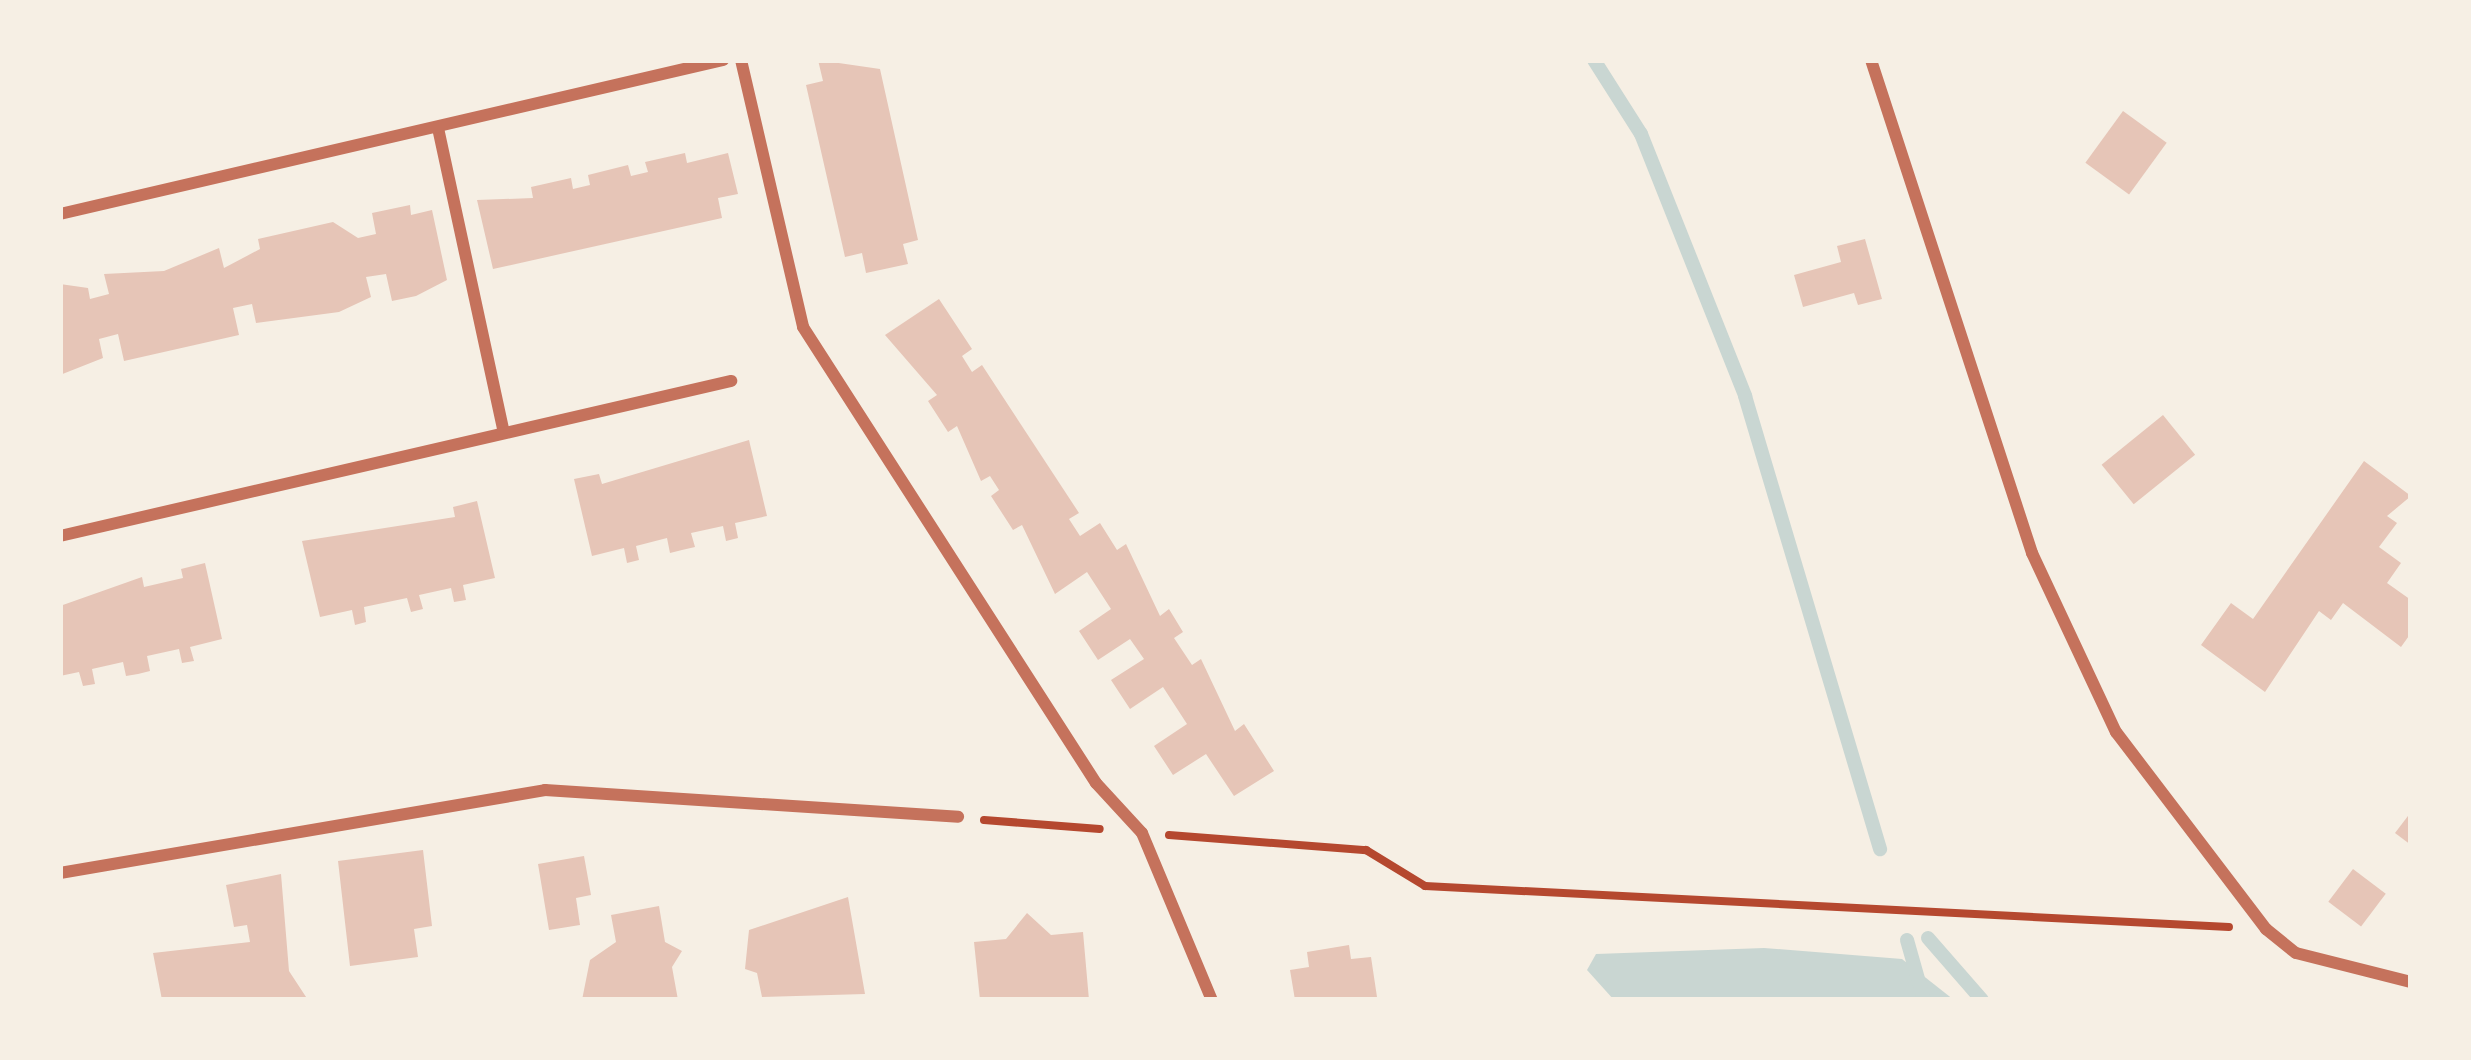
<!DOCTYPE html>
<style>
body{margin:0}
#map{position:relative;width:2471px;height:1060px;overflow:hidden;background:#f6efe4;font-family:"Asap Condensed",sans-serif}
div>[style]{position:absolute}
.water>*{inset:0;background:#c9d6d2}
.stream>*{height:14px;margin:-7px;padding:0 7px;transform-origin:7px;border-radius:7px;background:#c9d6d2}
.building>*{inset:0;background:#e6c5b7;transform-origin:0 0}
.path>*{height:8px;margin:-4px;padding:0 4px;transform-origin:4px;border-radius:4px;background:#b5482f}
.minor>*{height:12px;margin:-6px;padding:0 6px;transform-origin:6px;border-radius:6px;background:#c5725c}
span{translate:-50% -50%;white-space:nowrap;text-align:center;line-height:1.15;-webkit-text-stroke:9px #f6efe4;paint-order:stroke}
.frame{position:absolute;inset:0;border:63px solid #f6efe4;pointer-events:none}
</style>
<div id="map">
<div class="water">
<i style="clip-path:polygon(1764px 948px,1902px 959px,1954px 1000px,1614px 1000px,1587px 970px,1596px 954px)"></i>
</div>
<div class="stream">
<i style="left:1594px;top:60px;width:88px;rotate:57.6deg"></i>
<i style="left:1641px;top:134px;width:282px;rotate:68.3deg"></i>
<i style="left:1745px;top:396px;width:473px;rotate:73.4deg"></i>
<i style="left:1928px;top:938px;width:82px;rotate:48.9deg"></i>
<i style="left:1907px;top:940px;width:62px;rotate:74.2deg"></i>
</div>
<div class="building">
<i style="clip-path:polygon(818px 60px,880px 69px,918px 240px,903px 244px,908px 264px,866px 273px,862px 253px,845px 257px,806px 85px,823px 81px)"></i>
<i style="left:2123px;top:111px;width:54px;height:64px;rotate:36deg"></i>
<i style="clip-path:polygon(685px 153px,687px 163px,728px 153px,738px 194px,718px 198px,722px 218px,493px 269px,477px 200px,533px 198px,531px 187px,571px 178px,573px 189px,590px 185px,588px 175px,628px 165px,631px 176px,648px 172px,645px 162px)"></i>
<i style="clip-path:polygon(410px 205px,411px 215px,432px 210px,447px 280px,416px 296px,392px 301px,386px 274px,366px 277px,371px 297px,339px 312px,256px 323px,252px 304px,233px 308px,239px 335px,124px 361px,118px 334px,99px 339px,103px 358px,60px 375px,60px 284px,88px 288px,90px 299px,109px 294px,104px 274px,164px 271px,219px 248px,224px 268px,260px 249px,258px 239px,333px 222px,358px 238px,376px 234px,372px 213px)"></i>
<i style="clip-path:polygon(1865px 239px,1882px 299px,1858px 305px,1854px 293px,1803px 307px,1794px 275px,1841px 262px,1837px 246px)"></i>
<i style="clip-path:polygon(939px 299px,972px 349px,962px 356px,972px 372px,982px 365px,1079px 513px,1069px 519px,1080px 536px,1100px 523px,1117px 550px,1126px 544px,1160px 616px,1169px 609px,1183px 632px,1174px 638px,1192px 665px,1201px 659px,1235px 731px,1244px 724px,1274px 771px,1234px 796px,1206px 754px,1173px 775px,1154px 746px,1187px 724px,1163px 687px,1130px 709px,1111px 680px,1144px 659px,1130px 639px,1098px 660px,1079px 631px,1111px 609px,1087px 572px,1055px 594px,1022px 525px,1013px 530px,991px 496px,999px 490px,990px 476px,981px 481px,957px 426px,948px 432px,928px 401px,937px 395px,885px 335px)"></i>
<i style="left:2163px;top:415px;width:51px;height:79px;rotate:51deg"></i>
<i style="clip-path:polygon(749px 440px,767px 516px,735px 523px,738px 538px,726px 541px,723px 526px,691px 533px,695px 547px,682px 550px,670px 553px,667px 538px,636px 546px,639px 560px,627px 563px,624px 548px,592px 556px,574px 479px,599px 474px,602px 484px)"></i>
<i style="clip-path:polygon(2364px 461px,2411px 496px,2387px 516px,2397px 523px,2379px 547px,2401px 563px,2387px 583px,2411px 600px,2411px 633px,2401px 647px,2343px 603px,2331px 620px,2319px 611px,2265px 692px,2201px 645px,2231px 603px,2253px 619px)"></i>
<i style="clip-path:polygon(477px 501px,495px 578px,463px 585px,466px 600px,454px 602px,451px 588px,419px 595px,423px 609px,411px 612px,407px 598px,364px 607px,366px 622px,355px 625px,352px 610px,320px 617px,302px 541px,455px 517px,453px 507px)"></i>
<i style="clip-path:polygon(205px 563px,222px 639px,190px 647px,194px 661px,182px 663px,179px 649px,147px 656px,150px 671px,138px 674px,126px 676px,123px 662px,92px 669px,95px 684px,83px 686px,79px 672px,60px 676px,60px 606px,142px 577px,144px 587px,183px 578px,181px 569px)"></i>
<i style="clip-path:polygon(2411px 812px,2411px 845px,2395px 833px)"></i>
<i style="clip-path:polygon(423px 850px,432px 926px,414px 929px,418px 957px,350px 966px,338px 861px)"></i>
<i style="clip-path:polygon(584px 856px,591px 895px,576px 898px,580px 925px,549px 930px,538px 864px)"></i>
<i style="left:2353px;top:869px;width:41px;height:41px;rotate:37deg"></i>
<i style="clip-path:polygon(281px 874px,289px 971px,308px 1000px,162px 1000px,153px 953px,250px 942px,247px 925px,234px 927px,226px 885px)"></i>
<i style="clip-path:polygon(848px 897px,865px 994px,762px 997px,757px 973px,745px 969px,749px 930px)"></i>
<i style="clip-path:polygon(659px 906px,665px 942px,682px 951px,672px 967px,678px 1000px,582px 1000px,590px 960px,616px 942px,611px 915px)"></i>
<i style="clip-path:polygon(1027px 913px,1051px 935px,1083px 932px,1089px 1000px,980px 1000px,974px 942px,1006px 939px)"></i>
<i style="clip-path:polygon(1349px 945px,1351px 959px,1371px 957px,1377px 997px,1389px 1000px,1295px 1000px,1290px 970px,1309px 967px,1307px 952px)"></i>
</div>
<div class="path">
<i style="left:984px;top:820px;width:116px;rotate:4.4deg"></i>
<i style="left:1169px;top:835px;width:198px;rotate:4.4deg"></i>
<i style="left:1366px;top:850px;width:69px;rotate:31.4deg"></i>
<i style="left:1425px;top:886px;width:805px;rotate:2.92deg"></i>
</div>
<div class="minor">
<i style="left:741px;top:60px;width:274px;rotate:76.9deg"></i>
<i style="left:803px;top:327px;width:542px;rotate:57.28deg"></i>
<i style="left:1096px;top:783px;width:68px;rotate:47.4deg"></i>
<i style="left:1142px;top:833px;width:181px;rotate:67.3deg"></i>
<i style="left:1871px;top:60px;width:519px;rotate:71.91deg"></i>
<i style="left:2032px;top:553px;width:198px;rotate:64.9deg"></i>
<i style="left:2116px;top:732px;width:248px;rotate:52.7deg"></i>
<i style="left:2266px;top:929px;width:38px;rotate:39deg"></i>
<i style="left:2296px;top:953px;width:119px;rotate:14.2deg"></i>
<i style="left:438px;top:128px;width:311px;rotate:77.8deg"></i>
<i style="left:60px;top:214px;width:681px;rotate:-13.08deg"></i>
<i style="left:60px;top:536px;width:689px;rotate:-13.01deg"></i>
<i style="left:60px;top:873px;width:492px;rotate:-9.7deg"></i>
<i style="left:545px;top:790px;width:414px;rotate:3.7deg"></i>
</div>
<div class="frame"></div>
</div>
